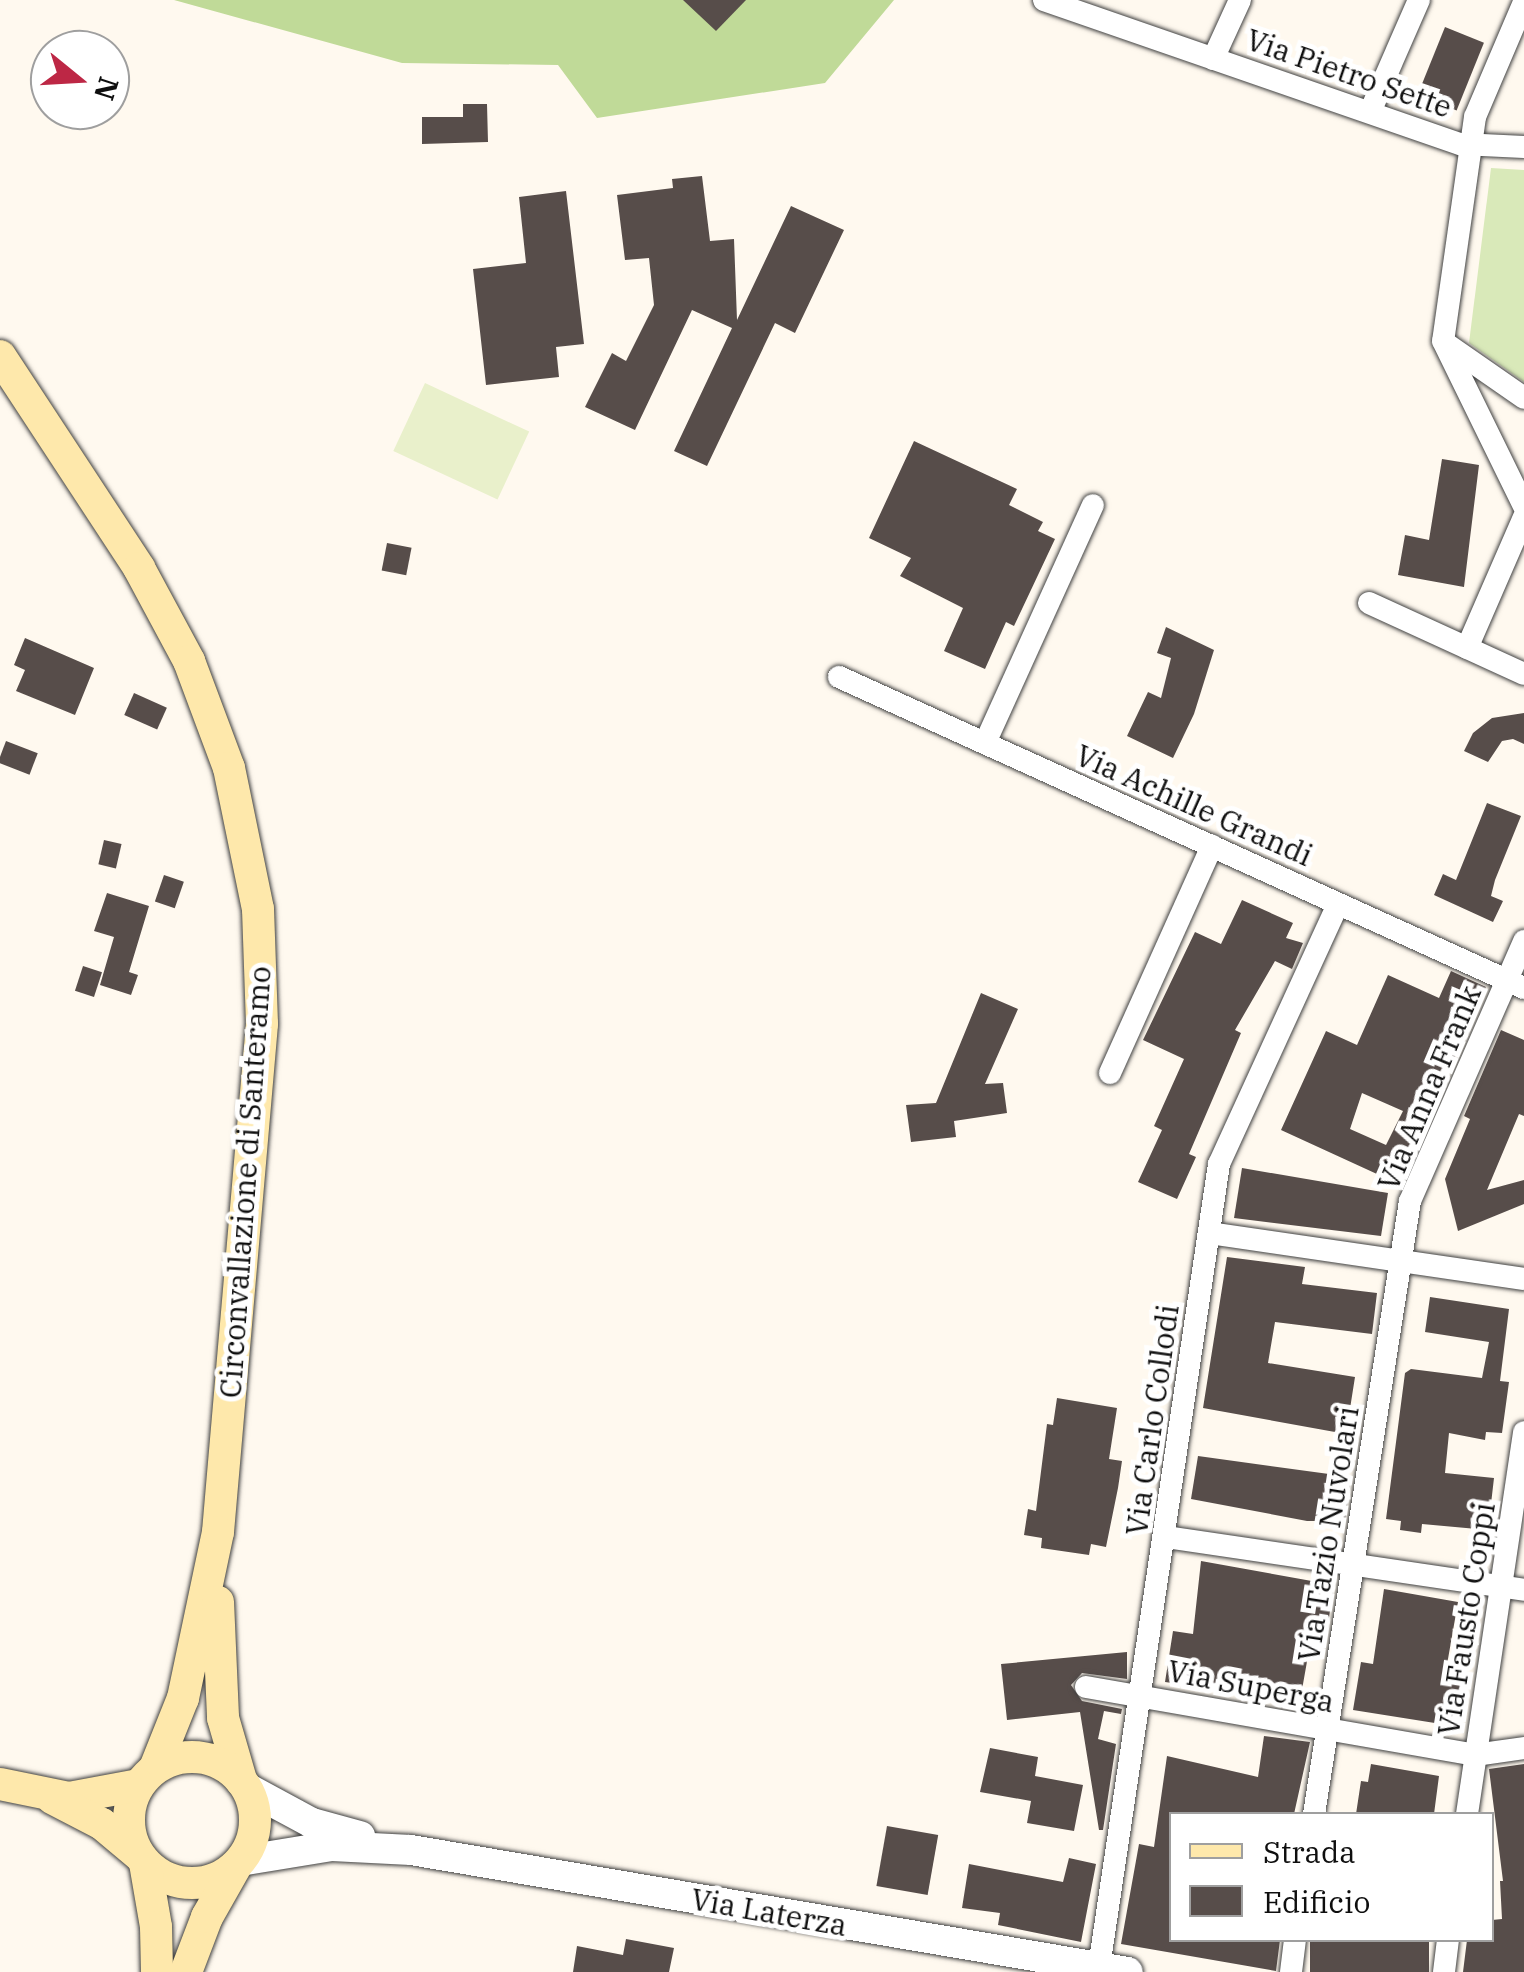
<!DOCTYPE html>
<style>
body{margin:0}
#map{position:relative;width:1524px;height:1972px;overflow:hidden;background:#fff9ef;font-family:"IBM Plex Serif",serif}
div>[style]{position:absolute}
.green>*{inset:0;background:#d9e9b9}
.forest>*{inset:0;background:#c0da98}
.pitch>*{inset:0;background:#e9f0cb;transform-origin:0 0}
.building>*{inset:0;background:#574d4a;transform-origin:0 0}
.roads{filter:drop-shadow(0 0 2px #414141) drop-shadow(0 0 2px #414141)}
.minor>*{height:22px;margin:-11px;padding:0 11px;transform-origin:11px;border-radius:11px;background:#fff}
.tertiary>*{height:30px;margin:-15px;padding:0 15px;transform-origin:15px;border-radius:15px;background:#fff}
.secondary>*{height:32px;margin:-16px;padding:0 16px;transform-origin:16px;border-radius:16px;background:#fee8ab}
.secondary>.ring{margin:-16px;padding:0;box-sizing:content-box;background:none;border:32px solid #fee8ab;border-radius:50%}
span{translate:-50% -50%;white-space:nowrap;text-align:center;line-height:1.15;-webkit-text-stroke:10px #fff;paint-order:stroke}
.street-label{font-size:30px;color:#0e0e0e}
.legend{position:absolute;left:1169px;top:1812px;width:325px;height:130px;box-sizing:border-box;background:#fff;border:2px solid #9f9f9f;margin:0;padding:12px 18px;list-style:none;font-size:30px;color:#0e0e0e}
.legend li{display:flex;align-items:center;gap:20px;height:50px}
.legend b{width:50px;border:2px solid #9f9f9f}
.north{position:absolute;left:30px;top:30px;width:100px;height:100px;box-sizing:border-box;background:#fff;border:2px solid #9f9f9f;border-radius:50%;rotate:108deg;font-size:28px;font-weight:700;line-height:40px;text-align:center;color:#0e0e0e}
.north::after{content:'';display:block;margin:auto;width:35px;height:45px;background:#bd2745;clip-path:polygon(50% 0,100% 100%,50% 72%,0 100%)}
</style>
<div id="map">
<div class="green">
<i style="clip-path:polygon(1491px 168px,1524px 170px,1524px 382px,1469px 343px)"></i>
</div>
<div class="forest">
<i style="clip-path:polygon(174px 0,894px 0,825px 83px,597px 118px,558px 65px,402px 63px)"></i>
</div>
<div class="pitch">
<i style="left:425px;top:383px;width:115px;height:75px;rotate:25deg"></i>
</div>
<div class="building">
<i style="clip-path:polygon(683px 0,746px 0,716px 31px)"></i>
<i style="left:1445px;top:27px;width:42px;height:73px;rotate:22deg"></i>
<i style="clip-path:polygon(463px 104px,487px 104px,488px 142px,422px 144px,422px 117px,463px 117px)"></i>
<i style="clip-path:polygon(702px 176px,710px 241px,734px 239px,737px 320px,791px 206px,844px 230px,795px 333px,775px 323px,707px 466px,674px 451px,732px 328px,692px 310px,635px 430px,585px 407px,612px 353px,626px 361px,654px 305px,649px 258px,625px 260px,617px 195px,673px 188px,672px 179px)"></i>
<i style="clip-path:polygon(566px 191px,584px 344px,556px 347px,559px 377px,486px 385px,473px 269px,526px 263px,519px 197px)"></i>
<i style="clip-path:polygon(914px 441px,1017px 489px,1009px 505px,1043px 522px,1038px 531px,1055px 539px,1014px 626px,1006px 622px,985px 669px,944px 651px,963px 608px,900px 576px,911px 558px,869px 538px)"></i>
<i style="clip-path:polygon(1442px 459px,1479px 465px,1464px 587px,1398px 575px,1405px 535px,1429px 540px)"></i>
<i style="left:387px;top:543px;width:25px;height:28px;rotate:11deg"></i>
<i style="clip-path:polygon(1166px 627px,1214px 650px,1194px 714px,1173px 758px,1127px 736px,1148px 692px,1161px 698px,1171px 658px,1157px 653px)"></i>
<i style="clip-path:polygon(25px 638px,94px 668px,75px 715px,16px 691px,25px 670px,14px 665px)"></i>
<i style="left:134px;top:693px;width:36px;height:24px;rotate:24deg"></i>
<i style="clip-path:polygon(1524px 713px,1524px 744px,1513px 739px,1502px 741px,1488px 762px,1464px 751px,1473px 733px,1492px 718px)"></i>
<i style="left:6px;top:741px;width:34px;height:23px;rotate:21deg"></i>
<i style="clip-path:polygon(1487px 803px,1521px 816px,1495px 880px,1491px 896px,1503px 901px,1493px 922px,1434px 895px,1443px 874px,1456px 880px)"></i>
<i style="left:104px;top:840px;width:18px;height:25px;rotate:13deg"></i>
<i style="left:164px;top:875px;width:21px;height:28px;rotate:19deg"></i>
<i style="clip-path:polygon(107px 893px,149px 906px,129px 972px,138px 975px,131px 995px,100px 985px,114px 937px,94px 931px)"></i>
<i style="clip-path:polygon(1242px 900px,1293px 923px,1286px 938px,1303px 943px,1292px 969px,1275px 961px,1235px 1030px,1241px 1033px,1189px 1154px,1196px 1157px,1177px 1199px,1138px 1182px,1162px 1130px,1154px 1126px,1184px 1059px,1143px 1040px,1195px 932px,1221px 944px)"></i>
<i style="left:83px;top:966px;width:20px;height:26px;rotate:18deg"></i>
<i style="clip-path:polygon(evenodd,1451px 971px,1486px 987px,1404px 1173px,1392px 1168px,1390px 1180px,1281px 1130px,1326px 1031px,1357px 1045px,1388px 975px,1439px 998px,1451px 971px,1362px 1093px,1403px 1111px,1386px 1145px,1350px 1129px,1362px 1093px)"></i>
<i style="clip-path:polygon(981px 993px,1018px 1009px,985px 1084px,1003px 1083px,1007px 1113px,954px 1121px,956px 1137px,911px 1142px,906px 1105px,936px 1103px)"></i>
<i style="clip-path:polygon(1501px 1030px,1524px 1040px,1524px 1116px,1519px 1114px,1487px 1190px,1524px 1180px,1524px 1204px,1458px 1231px,1445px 1179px,1470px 1119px,1464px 1116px)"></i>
<i style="clip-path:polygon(1242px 1168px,1388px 1193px,1381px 1236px,1234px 1218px)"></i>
<i style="clip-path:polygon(1227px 1257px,1305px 1267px,1302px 1284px,1377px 1293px,1372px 1334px,1275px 1322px,1268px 1363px,1355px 1377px,1346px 1434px,1203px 1408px)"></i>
<i style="clip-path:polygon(1430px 1297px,1509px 1309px,1500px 1381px,1509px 1382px,1502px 1433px,1486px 1432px,1485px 1440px,1449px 1433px,1445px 1473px,1494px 1478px,1488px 1530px,1422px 1524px,1421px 1533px,1400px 1530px,1401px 1521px,1386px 1519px,1405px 1373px,1411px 1369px,1482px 1378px,1489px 1342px,1425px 1332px)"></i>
<i style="clip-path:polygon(1057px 1398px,1117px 1408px,1109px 1459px,1122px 1461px,1118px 1488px,1106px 1547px,1091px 1544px,1089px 1555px,1041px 1548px,1042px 1538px,1024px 1535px,1028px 1509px,1036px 1511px,1047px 1424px,1053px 1425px)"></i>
<i style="clip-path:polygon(1198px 1456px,1351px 1477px,1345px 1521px,1307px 1521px,1191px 1499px)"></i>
<i style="clip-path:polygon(1201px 1561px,1334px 1585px,1328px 1624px,1314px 1622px,1300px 1701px,1165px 1682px,1173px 1631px,1193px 1634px)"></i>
<i style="clip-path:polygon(1384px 1589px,1458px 1602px,1445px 1676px,1468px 1680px,1460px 1727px,1353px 1710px,1361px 1662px,1373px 1664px)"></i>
<i style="clip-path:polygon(1127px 1652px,1127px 1679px,1082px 1673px,1071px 1685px,1082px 1701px,1122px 1709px,1121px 1714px,1104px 1711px,1098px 1739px,1116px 1744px,1103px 1830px,1099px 1830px,1080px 1712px,1007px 1720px,1001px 1664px)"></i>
<i style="clip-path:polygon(1264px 1736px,1310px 1742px,1294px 1814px,1172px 1814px,1172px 1940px,1280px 1940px,1276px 1971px,1121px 1944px,1139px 1844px,1154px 1847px,1167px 1756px,1258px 1777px)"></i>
<i style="clip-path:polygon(990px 1748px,1038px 1757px,1035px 1776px,1083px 1785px,1074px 1831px,1027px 1823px,1031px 1801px,980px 1792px)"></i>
<i style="clip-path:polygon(1371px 1764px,1439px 1776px,1434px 1814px,1356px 1814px,1361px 1781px,1368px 1782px)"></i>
<i style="clip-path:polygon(1524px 1764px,1524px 1972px,1463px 1972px,1467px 1940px,1492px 1940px,1492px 1920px,1502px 1919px,1500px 1881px,1503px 1881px,1489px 1769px)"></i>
<i style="left:887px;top:1826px;width:52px;height:61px;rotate:10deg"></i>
<i style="clip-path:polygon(1069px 1858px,1096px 1864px,1081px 1942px,998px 1925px,1000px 1913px,962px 1908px,969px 1864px,1063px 1882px)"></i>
<i style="clip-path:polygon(626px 1939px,674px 1948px,669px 1972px,573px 1972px,577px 1946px,623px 1955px)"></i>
<i style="left:1310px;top:1940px;width:119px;height:32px"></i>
</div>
<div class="roads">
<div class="minor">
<i style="left:1044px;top:0;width:441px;rotate:19.1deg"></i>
<i style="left:1461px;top:144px;width:63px;rotate:2.7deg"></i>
<i style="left:1524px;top:2px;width:125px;rotate:113.1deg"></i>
<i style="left:1475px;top:117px;width:226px;rotate:98.1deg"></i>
<i style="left:1443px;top:341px;width:184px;rotate:63.9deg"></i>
<i style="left:1213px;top:59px;width:65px;rotate:-65.4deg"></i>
<i style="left:1370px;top:112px;width:122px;rotate:-66.4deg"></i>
<i style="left:1445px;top:343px;width:96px;rotate:34.8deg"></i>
<i style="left:1369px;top:603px;width:170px;rotate:24.6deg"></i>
<i style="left:1467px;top:648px;width:143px;rotate:-66.5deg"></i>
<i style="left:839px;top:677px;width:752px;rotate:24.42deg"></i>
<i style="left:985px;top:743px;width:261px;rotate:-65.6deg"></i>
<i style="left:1110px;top:1073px;width:249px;rotate:-65.8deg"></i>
<i style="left:1209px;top:1233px;width:318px;rotate:8.3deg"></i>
<i style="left:1166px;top:1537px;width:362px;rotate:8.4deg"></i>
<i style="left:1086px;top:1687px;width:395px;rotate:9.9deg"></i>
<i style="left:1475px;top:1755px;width:49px;rotate:-8.1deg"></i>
<i style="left:1314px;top:1814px;width:620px;rotate:-81.1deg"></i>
<i style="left:1410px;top:1201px;width:284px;rotate:-66.3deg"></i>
<i style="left:1467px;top:1814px;width:386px;rotate:-81.5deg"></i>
<i style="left:1099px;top:1967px;width:812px;rotate:-81.5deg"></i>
<i style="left:1219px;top:1164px;width:286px;rotate:-65.4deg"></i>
<i style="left:1291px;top:1972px;width:32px;rotate:-83deg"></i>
<i style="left:1444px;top:1972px;width:32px;rotate:-83deg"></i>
</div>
<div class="tertiary">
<i style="left:247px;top:1788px;width:74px;rotate:28.3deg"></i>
<i style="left:312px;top:1823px;width:50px;rotate:15.2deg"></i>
<i style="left:240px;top:1861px;width:93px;rotate:-9.3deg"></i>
<i style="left:332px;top:1846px;width:79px;rotate:2.9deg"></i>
<i style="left:411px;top:1850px;width:727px;rotate:9.66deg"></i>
</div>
<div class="secondary">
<i style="left:0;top:356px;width:254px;rotate:56.7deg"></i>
<i style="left:139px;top:568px;width:106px;rotate:61.7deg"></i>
<i style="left:189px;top:661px;width:114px;rotate:69.5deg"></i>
<i style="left:229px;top:768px;width:144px;rotate:78.4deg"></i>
<i style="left:258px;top:909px;width:115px;rotate:88deg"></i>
<i style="left:262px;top:1024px;width:510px;rotate:94.95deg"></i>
<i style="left:218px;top:1532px;width:170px;rotate:101.9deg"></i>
<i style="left:183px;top:1698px;width:75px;rotate:111.8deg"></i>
<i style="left:218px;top:1602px;width:116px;rotate:87.5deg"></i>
<i style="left:223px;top:1718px;width:65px;rotate:73.8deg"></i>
<i class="ring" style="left:129px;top:1757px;width:94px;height:94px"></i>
<i style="left:0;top:1784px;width:70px;rotate:11.5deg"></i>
<i style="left:69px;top:1798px;width:71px;rotate:-10.5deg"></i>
<i style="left:52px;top:1798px;width:56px;rotate:27.5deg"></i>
<i style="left:102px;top:1824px;width:47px;rotate:39.8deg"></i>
<i style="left:145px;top:1863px;width:65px;rotate:80.2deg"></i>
<i style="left:156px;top:1927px;width:45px;rotate:88.7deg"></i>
<i style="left:186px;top:1972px;width:59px;rotate:-69.1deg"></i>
<i style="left:207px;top:1917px;width:59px;rotate:-60.4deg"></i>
</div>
</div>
<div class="street-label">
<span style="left:1349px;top:73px;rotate:19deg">Via Pietro Sette</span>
<span style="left:1194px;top:805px;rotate:24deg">Via Achille Grandi</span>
<span style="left:1429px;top:1088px;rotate:-67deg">Via Anna Frank</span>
<span style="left:245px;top:1182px;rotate:-86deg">Circonvallazione di Santeramo</span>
<span style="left:1152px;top:1420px;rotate:-82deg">Via Carlo Collodi</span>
<span style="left:1328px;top:1534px;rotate:-81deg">Via Tazio Nuvolari</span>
<span style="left:1466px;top:1619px;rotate:-81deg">Via Fausto Coppi</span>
<span style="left:1251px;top:1686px;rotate:11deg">Via Superga</span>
<span style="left:769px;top:1912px;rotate:10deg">Via Laterza</span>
</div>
<ul class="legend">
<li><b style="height:12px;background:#fee8ab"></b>Strada</li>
<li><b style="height:28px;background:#574d4a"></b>Edificio</li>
</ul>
<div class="north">N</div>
</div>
